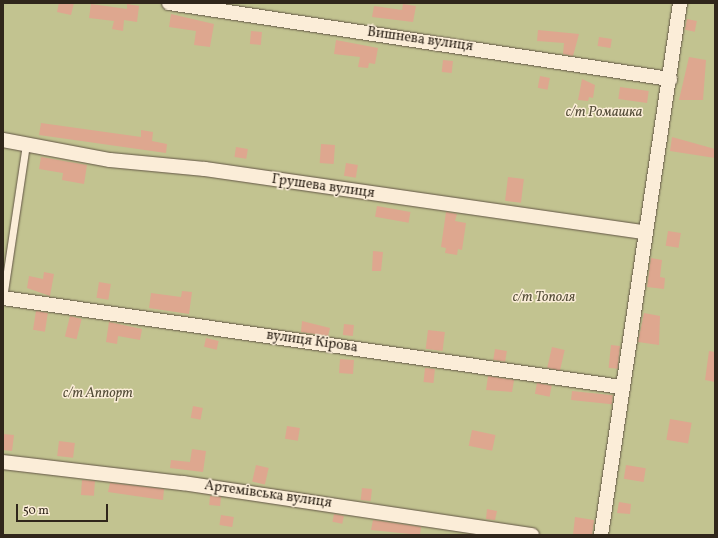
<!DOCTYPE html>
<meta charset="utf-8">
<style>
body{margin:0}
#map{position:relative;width:718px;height:538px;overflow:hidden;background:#f9e3c3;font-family:Vollkorn,serif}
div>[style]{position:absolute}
.green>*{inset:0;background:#c2c390;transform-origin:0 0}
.building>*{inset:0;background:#dea78f;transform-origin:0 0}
.roads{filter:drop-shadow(0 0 1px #625545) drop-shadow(0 0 1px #625545)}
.service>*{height:7px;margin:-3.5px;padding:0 3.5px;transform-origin:3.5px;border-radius:3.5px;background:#fbedd8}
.minor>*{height:14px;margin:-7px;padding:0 7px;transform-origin:7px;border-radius:7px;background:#fbedd8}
span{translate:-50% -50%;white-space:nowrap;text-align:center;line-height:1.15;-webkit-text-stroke:3px #fbedd8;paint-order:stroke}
.street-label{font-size:14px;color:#30261b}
.park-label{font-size:14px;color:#544d38;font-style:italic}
.frame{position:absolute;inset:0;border:4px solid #30261b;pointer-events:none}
.scale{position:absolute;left:16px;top:504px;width:92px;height:18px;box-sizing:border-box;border:2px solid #30261b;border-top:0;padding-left:5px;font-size:12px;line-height:14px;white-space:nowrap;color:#30261b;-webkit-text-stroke:3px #fbedd8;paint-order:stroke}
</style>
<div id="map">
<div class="green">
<i style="left:3px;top:3px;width:712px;height:532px"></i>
</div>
<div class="building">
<i style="clip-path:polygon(59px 3px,74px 3px,71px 15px,57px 12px)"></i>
<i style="clip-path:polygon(91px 4px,127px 9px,127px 4px,139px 6px,137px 22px,124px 20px,123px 31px,112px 29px,114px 21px,89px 18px)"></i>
<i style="clip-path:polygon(403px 4px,416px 6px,413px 22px,372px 17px,374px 6px,402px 10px)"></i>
<i style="clip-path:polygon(171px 14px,214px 24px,210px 47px,194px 45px,196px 31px,169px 27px)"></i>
<i style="left:687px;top:19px;width:10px;height:11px;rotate:11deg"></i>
<i style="clip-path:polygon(538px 30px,579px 34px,573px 56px,563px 54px,564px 43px,537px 41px)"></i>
<i style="left:251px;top:31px;width:11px;height:13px;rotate:5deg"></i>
<i style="left:599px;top:37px;width:13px;height:9px;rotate:9deg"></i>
<i style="clip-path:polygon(336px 40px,378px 48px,375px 64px,369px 63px,368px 68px,358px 67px,360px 57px,334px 54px)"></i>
<i style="clip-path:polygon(689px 57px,706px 60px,703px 100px,679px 100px)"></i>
<i style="left:443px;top:60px;width:10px;height:12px;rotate:6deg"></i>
<i style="left:540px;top:76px;width:10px;height:12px;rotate:11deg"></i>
<i style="clip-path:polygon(582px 79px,595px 85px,593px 98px,589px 97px,588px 101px,578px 100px)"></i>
<i style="left:620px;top:87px;width:29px;height:12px;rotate:8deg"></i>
<i style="clip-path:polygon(41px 123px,141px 137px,141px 130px,153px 132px,152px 141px,167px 144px,166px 153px,39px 135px)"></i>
<i style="clip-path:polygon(672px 137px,715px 149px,715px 158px,670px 151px)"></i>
<i style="left:321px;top:144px;width:14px;height:19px;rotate:4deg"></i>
<i style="left:236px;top:147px;width:12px;height:10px;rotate:9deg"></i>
<i style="clip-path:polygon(41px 157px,87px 165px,84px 184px,62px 180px,63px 173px,39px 169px)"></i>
<i style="left:346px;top:163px;width:12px;height:13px;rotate:9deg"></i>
<i style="left:508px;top:177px;width:16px;height:24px;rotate:7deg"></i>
<i style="left:377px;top:206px;width:34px;height:11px;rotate:10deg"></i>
<i style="clip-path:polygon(446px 212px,457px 214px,455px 221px,466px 223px,462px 250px,458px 249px,457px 255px,445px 253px,446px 248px,441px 247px)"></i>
<i style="left:668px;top:231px;width:13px;height:15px;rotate:9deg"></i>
<i style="clip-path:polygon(373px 251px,383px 252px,381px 271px,372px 271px)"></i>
<i style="clip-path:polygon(651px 258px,662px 260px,660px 277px,665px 278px,664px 289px,647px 287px)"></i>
<i style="clip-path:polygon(44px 272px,54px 274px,50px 296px,27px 288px,29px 276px,43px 279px)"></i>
<i style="left:99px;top:282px;width:12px;height:16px;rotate:9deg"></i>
<i style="clip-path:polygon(182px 291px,192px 292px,189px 314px,149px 308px,151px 293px,181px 297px)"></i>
<i style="left:36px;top:311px;width:12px;height:19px;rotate:9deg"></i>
<i style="clip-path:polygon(644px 313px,660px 316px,659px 345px,638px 342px)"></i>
<i style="left:70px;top:316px;width:12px;height:21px;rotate:14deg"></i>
<i style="clip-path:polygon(302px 321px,330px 328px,328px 336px,301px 332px)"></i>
<i style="clip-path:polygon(109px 322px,142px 329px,140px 340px,118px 336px,117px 344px,106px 342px)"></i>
<i style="left:344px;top:324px;width:10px;height:11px;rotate:6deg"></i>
<i style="left:428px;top:330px;width:17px;height:19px;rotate:7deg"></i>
<i style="left:206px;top:338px;width:13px;height:9px;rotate:13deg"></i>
<i style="left:611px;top:345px;width:9px;height:23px;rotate:6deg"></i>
<i style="left:552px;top:347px;width:13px;height:21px;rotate:13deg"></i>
<i style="left:495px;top:349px;width:12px;height:11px;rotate:9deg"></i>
<i style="clip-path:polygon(709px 351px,715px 352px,715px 382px,705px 380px)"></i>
<i style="left:340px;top:359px;width:14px;height:14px;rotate:4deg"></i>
<i style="left:425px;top:368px;width:10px;height:14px;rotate:6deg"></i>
<i style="clip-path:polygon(488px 376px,514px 380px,512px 392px,486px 390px)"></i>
<i style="left:537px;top:383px;width:15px;height:11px;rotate:11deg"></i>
<i style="left:572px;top:391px;width:41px;height:9px;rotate:6deg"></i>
<i style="left:193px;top:406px;width:10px;height:12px;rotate:11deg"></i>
<i style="left:670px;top:419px;width:22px;height:21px;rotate:10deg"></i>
<i style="left:287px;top:426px;width:13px;height:13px;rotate:9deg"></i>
<i style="left:472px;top:430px;width:24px;height:16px;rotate:12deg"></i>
<i style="clip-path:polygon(3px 434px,14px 435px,12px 451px,3px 450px)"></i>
<i style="left:59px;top:441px;width:16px;height:15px;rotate:7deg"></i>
<i style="clip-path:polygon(192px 449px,206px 451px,203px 472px,170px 468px,171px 460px,190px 462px)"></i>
<i style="left:256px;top:465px;width:13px;height:17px;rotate:13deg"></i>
<i style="left:626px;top:465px;width:20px;height:14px;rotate:9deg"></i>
<i style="left:82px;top:480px;width:13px;height:15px;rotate:4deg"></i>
<i style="clip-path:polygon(110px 483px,164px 489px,163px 500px,108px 492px)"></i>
<i style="left:362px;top:488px;width:10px;height:12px;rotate:6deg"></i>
<i style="left:210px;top:496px;width:11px;height:9px;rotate:5deg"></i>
<i style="clip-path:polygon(619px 502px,631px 504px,630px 514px,617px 513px)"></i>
<i style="clip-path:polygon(487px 509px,497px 511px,495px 520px,486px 519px)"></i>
<i style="left:334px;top:514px;width:10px;height:8px;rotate:11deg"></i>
<i style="left:221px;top:515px;width:13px;height:10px;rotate:9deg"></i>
<i style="clip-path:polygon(575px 517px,594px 520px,592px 535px,573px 535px)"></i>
<i style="clip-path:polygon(373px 520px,421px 527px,420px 535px,371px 530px)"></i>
</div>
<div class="roads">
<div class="service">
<i style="left:3px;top:298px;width:156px;rotate:-81.5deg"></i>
</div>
<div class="minor">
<i style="left:169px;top:3px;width:507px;rotate:8.63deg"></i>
<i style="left:3px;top:140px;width:109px;rotate:10.6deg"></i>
<i style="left:110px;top:160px;width:95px;rotate:5.4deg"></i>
<i style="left:205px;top:169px;width:443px;rotate:8.2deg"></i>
<i style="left:3px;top:298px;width:624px;rotate:8.19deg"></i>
<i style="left:3px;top:462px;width:181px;rotate:6.7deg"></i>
<i style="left:183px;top:483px;width:353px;rotate:8.5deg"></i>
<i style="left:601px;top:535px;width:538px;rotate:-81.55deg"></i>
</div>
</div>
<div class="street-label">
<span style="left:420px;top:40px;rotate:8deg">Вишнева вулиця</span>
<span style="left:323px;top:187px;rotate:8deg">Грушева вулиця</span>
<span style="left:312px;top:342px;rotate:8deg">вулиця Кірова</span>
<span style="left:268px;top:495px;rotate:8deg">Артемівська вулиця</span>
</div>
<div class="park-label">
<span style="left:604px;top:113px">с/т Ромашка</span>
<span style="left:544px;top:298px">с/т Тополя</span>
<span style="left:98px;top:394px">с/т Аппорт</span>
</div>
<div class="frame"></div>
<div class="scale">50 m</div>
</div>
